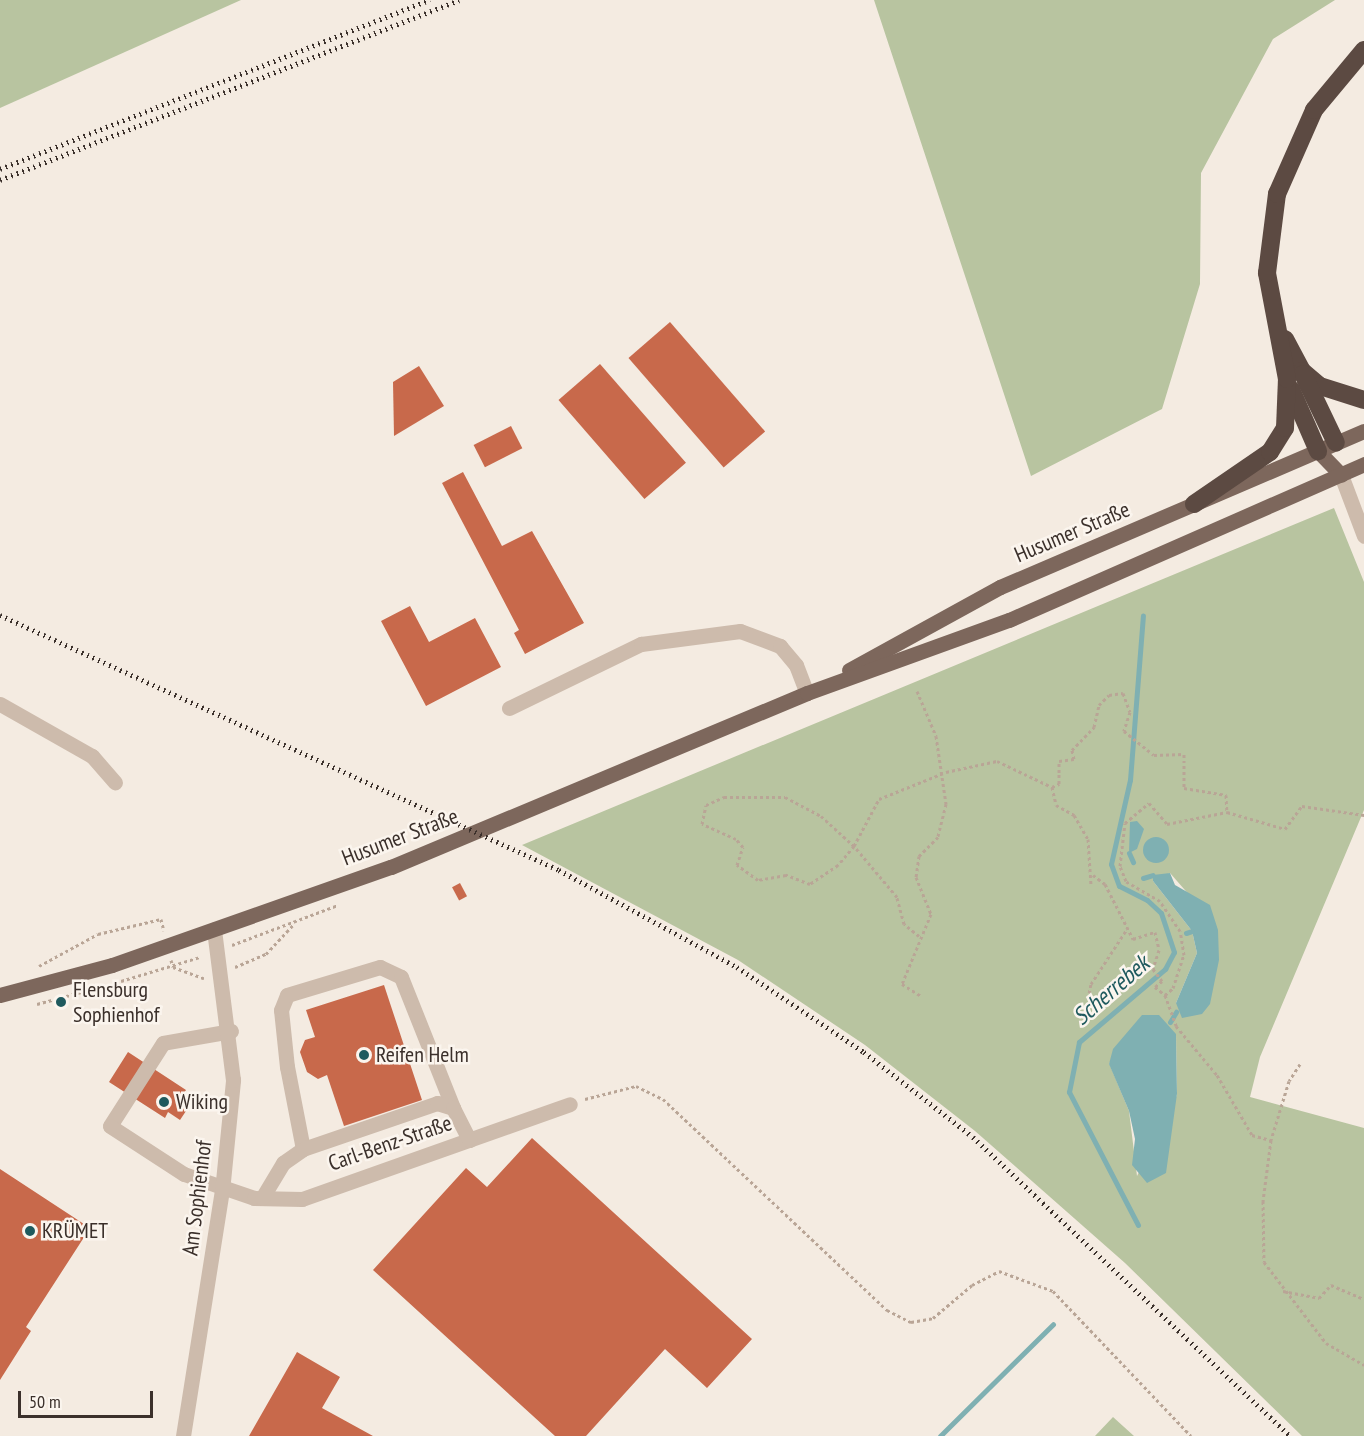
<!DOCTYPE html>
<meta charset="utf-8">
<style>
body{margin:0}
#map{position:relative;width:1364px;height:1436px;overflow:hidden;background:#f4ebe1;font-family:"PT Sans Narrow",sans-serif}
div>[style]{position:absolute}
.green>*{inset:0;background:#b8c4a0}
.water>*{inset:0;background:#7fb0b2}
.round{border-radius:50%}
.stream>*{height:5px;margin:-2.5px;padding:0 2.5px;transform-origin:2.5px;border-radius:2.5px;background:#7fb0b2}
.building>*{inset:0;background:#c8694b;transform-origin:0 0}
.path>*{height:3px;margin-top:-1.5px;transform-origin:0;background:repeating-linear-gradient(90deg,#b9a596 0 3px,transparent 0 6px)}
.minor>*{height:15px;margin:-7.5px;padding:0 7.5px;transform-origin:7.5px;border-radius:7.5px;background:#cdbbac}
.major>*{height:15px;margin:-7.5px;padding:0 7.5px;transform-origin:7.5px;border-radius:7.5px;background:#7d675c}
.highway>*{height:18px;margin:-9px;padding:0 9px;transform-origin:9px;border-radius:9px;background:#5c4a42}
.rail>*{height:4.5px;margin-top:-2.25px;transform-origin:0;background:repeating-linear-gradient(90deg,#3b302b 0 1.5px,transparent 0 6px)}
.dots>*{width:16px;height:16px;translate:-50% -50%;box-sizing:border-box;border:3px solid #fbf5ee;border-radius:50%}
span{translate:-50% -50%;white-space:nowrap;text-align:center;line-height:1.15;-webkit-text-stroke:5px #fbf5ee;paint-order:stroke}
.street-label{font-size:22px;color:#3b302b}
.poi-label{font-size:22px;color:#3b302b}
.left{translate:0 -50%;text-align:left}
.water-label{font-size:24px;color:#1f5a5e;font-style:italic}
.scale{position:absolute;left:18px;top:1391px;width:135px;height:27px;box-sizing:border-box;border:3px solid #3b302b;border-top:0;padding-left:8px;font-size:18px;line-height:21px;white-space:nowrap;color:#3b302b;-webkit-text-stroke:4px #fbf5ee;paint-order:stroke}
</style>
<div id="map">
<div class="green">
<i style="clip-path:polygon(0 0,241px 0,0 108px)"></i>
<i style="clip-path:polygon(874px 0,1335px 0,1273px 39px,1201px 173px,1200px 284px,1162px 409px,1031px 476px)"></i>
<i style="clip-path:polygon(evenodd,1334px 508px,1364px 582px,1364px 810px,1260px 1057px,1250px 1097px,1364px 1128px,1364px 1436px,1302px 1436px,1125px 1263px,975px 1131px,865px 1045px,738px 960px,522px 845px,1334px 508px,1170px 873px,1191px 897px,1210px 1004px,1176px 1003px,1197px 953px,1192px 931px,1153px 881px,1170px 873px,1334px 508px,1176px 1034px,1177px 1095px,1137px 1176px,1129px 1111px,1109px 1063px,1176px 1034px)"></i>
<i style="clip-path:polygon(1113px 1417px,1134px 1436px,1095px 1436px)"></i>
</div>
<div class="water">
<i style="clip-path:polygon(1137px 821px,1144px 829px,1137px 849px,1129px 853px,1130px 822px)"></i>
<i class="round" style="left:1143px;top:837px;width:26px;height:26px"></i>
<i style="clip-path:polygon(1170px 873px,1175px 885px,1210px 905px,1218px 930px,1219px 960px,1210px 1004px,1202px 1014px,1182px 1018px,1176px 1003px,1197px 953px,1192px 931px,1153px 881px,1153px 875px)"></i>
<i style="clip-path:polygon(1142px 1015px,1159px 1015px,1176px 1034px,1177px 1094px,1166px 1173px,1147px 1183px,1132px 1165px,1135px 1139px,1129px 1111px,1109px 1064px,1113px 1049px)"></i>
</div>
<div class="stream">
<i style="left:1129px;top:853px;width:10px;rotate:66deg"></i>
<i style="left:1143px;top:878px;width:10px;rotate:-17deg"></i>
<i style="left:1186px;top:933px;width:6px;rotate:-18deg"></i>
<i style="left:1170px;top:1022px;width:12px;rotate:-59deg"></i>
<i style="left:1138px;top:1225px;width:150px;rotate:-117.4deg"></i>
<i style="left:1069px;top:1092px;width:51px;rotate:-78.7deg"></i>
<i style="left:1079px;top:1042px;width:113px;rotate:-40.3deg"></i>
<i style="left:1165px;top:969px;width:19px;rotate:-62deg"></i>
<i style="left:1174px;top:952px;width:41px;rotate:-108.4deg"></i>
<i style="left:1161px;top:913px;width:19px;rotate:-137deg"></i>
<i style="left:1147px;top:900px;width:31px;rotate:-153deg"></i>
<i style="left:1119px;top:886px;width:23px;rotate:-110deg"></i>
<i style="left:1111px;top:864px;width:86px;rotate:-77.3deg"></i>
<i style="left:1130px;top:780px;width:165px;rotate:-85.5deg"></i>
<i style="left:940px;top:1436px;width:159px;rotate:-44.7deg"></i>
</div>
<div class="building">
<i style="left:670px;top:322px;width:145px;height:55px;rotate:49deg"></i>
<i style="left:600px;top:364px;width:131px;height:55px;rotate:49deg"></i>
<i style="clip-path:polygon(419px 366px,444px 406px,394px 436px,393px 382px)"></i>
<i style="left:511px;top:426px;width:25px;height:42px;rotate:63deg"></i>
<i style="clip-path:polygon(463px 472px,502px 546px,532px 531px,584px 623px,525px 654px,514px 633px,519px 630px,442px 483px)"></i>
<i style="clip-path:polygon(410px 606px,429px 642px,475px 618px,501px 667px,426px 706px,381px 621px)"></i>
<i style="left:460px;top:883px;width:15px;height:9px;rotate:62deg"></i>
<i style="clip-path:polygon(384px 985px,422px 1100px,344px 1126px,327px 1075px,318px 1079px,307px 1072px,300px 1052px,305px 1040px,315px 1037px,306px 1010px)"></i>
<i style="clip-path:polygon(128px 1052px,186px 1090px,180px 1099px,190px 1105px,180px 1120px,168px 1112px,165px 1118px,109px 1082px)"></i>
<i style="clip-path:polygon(532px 1138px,752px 1339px,707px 1388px,665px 1349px,586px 1436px,555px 1436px,373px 1270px,466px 1168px,487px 1187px)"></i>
<i style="clip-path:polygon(0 1169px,90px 1228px,26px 1327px,31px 1331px,0 1380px)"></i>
<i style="clip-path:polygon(297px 1352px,340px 1377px,322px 1408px,373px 1436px,249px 1436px)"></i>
</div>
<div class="path">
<i style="left:917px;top:691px;width:49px;rotate:67.1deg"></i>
<i style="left:936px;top:736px;width:69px;rotate:81.6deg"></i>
<i style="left:946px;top:804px;width:34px;rotate:104deg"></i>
<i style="left:938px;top:837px;width:27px;rotate:135deg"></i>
<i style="left:919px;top:856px;width:21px;rotate:98deg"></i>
<i style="left:916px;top:877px;width:40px;rotate:68deg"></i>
<i style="left:931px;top:914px;width:76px;rotate:112.5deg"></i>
<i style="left:902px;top:984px;width:22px;rotate:32deg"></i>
<i style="left:1052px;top:787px;width:8px;rotate:-23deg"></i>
<i style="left:1059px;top:784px;width:23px;rotate:-90deg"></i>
<i style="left:1059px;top:761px;width:15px;rotate:-8deg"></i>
<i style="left:1074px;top:759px;width:9px;rotate:-103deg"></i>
<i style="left:1072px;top:750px;width:32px;rotate:-46deg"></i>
<i style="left:1094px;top:727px;width:23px;rotate:-77deg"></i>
<i style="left:1099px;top:705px;width:14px;rotate:-45deg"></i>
<i style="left:1109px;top:695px;width:14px;rotate:-8deg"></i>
<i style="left:1123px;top:693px;width:20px;rotate:70deg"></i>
<i style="left:1130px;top:712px;width:20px;rotate:108deg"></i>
<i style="left:1124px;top:731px;width:38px;rotate:39deg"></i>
<i style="left:1154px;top:755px;width:30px;rotate:-2deg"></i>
<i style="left:1184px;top:754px;width:34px;rotate:90deg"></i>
<i style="left:1184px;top:788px;width:43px;rotate:9.5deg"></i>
<i style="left:1226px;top:795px;width:17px;rotate:87deg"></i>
<i style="left:1227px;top:812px;width:60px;rotate:16.3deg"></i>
<i style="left:1285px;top:829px;width:29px;rotate:-54deg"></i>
<i style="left:1302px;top:806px;width:63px;rotate:8.3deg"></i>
<i style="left:724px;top:797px;width:61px"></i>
<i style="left:785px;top:797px;width:41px;rotate:27.8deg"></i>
<i style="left:821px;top:816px;width:45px;rotate:42.3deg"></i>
<i style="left:854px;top:846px;width:25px;rotate:130deg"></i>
<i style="left:838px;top:865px;width:34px;rotate:146deg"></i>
<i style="left:810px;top:884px;width:26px;rotate:-159deg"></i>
<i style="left:786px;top:875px;width:28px;rotate:170deg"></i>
<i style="left:758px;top:880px;width:26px;rotate:-144deg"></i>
<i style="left:737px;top:865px;width:19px;rotate:-72deg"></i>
<i style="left:743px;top:847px;width:11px;rotate:-131deg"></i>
<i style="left:736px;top:839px;width:37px;rotate:-156deg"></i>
<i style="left:702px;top:824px;width:19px;rotate:-78deg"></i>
<i style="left:706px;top:805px;width:20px;rotate:-24deg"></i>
<i style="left:1093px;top:875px;width:15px;rotate:37deg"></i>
<i style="left:1105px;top:884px;width:62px;rotate:63deg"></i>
<i style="left:1133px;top:939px;width:23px;rotate:-18deg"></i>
<i style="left:1155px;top:932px;width:18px;rotate:77deg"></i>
<i style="left:1159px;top:950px;width:20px;rotate:108deg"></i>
<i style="left:1153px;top:969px;width:15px;rotate:53deg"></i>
<i style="left:1162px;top:981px;width:9px;rotate:139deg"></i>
<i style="left:1155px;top:987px;width:13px;rotate:39deg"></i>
<i style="left:1165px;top:995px;width:33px;rotate:70deg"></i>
<i style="left:1176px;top:1026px;width:64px;rotate:50.1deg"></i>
<i style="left:1217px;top:1075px;width:69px;rotate:59.7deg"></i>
<i style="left:1252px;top:1135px;width:20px;rotate:15deg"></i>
<i style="left:919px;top:936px;width:19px;rotate:-141deg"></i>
<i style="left:904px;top:924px;width:28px;rotate:-105deg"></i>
<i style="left:897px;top:897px;width:67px;rotate:-130.1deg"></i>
<i style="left:854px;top:846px;width:53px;rotate:-62deg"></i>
<i style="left:879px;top:799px;width:72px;rotate:-21.9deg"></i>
<i style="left:946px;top:772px;width:52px;rotate:-12.2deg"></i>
<i style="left:997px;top:761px;width:61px;rotate:25.3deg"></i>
<i style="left:1052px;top:787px;width:18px;rotate:77deg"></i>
<i style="left:1056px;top:805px;width:21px;rotate:29deg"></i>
<i style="left:1074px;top:815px;width:28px;rotate:60deg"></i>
<i style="left:1088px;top:839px;width:46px;rotate:86.3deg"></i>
<i style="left:232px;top:945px;width:113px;rotate:-20.7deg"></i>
<i style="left:171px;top:960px;width:7px;rotate:74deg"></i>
<i style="left:173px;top:967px;width:33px;rotate:20deg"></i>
<i style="left:39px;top:966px;width:67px;rotate:-28.5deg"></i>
<i style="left:98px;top:934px;width:65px;rotate:-13.4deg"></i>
<i style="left:161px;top:919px;width:12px;rotate:76deg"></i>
<i style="left:235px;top:967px;width:34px;rotate:-23deg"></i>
<i style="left:266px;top:954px;width:41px;rotate:-47deg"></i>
<i style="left:121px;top:981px;width:83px;rotate:-16.9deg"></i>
<i style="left:1165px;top:995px;width:11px;rotate:-41deg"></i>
<i style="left:1173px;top:988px;width:35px;rotate:-72deg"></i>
<i style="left:1184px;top:955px;width:24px;rotate:-99deg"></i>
<i style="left:1180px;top:931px;width:36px;rotate:-124deg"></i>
<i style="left:1160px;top:901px;width:39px;rotate:-150deg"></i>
<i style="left:1126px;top:881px;width:16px;rotate:-112deg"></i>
<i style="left:1120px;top:866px;width:43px;rotate:-83.4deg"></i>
<i style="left:1125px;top:823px;width:31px;rotate:-40deg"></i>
<i style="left:1149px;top:803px;width:28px;rotate:49deg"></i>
<i style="left:1167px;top:824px;width:61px;rotate:-11.3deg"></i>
<i style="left:1088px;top:999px;width:15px;rotate:-79deg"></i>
<i style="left:1091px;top:984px;width:66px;rotate:-56.8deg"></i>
<i style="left:37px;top:1004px;width:65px;rotate:-15.1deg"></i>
<i style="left:1300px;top:1064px;width:20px;rotate:123deg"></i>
<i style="left:1289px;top:1081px;width:62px;rotate:107deg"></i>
<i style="left:1271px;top:1140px;width:62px;rotate:97.5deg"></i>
<i style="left:1263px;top:1201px;width:61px;rotate:89.1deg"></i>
<i style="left:1264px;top:1262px;width:102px;rotate:52.6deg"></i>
<i style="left:1326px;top:1343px;width:44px;rotate:30.1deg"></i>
<i style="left:585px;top:1099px;width:53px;rotate:-14.3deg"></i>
<i style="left:636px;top:1086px;width:30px;rotate:26deg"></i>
<i style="left:663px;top:1099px;width:308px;rotate:43.3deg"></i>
<i style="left:887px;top:1310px;width:27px;rotate:27deg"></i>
<i style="left:911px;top:1322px;width:22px;rotate:-10deg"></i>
<i style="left:933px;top:1318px;width:51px;rotate:-40.2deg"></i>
<i style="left:972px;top:1285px;width:30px;rotate:-27deg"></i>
<i style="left:999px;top:1271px;width:58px;rotate:20.3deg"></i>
<i style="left:1053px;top:1291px;width:200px;rotate:46.4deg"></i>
<i style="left:1283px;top:1291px;width:37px;rotate:11deg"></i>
<i style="left:1319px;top:1298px;width:18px;rotate:-47deg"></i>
<i style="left:1331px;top:1285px;width:36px;rotate:23deg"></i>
</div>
<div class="minor">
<i style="left:1341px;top:475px;width:65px;rotate:69.3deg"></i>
<i style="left:0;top:704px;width:106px;rotate:29.5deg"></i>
<i style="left:92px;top:756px;width:35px;rotate:49deg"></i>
<i style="left:509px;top:708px;width:147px;rotate:-25.9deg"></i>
<i style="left:641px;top:644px;width:100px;rotate:-7.5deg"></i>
<i style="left:740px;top:631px;width:43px;rotate:20.6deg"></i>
<i style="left:780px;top:646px;width:25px;rotate:50deg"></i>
<i style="left:796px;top:665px;width:30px;rotate:69deg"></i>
<i style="left:231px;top:1031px;width:69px;rotate:170deg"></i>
<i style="left:163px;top:1043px;width:98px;rotate:122.6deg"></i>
<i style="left:110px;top:1126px;width:88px;rotate:33deg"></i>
<i style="left:184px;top:1174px;width:74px;rotate:18.9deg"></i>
<i style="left:254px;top:1198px;width:48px;rotate:1.2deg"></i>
<i style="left:302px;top:1199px;width:284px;rotate:-19.5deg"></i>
<i style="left:303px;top:1149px;width:84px;rotate:-101deg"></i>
<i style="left:287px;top:1067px;width:57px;rotate:-96deg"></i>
<i style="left:281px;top:1010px;width:16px;rotate:-68deg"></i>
<i style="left:287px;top:995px;width:97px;rotate:-16.8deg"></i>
<i style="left:380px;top:967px;width:23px;rotate:25deg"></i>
<i style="left:401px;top:977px;width:141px;rotate:68.3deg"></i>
<i style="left:262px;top:1198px;width:41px;rotate:-59deg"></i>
<i style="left:283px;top:1163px;width:24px;rotate:-35deg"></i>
<i style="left:303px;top:1149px;width:142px;rotate:-18.9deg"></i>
<i style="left:437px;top:1103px;width:17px;rotate:17deg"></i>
<i style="left:453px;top:1108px;width:36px;rotate:63deg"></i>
<i style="left:183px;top:1436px;width:248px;rotate:-81deg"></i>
<i style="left:222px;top:1191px;width:112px;rotate:-84.3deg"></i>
<i style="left:233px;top:1080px;width:152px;rotate:-97.2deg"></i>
</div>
<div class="major">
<i style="left:1318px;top:451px;width:33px;rotate:46deg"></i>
<i style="left:849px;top:670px;width:172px;rotate:-28.8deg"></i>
<i style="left:1000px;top:587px;width:396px;rotate:-23.2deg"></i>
<i style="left:0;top:995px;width:116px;rotate:-15deg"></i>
<i style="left:112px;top:965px;width:296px;rotate:-19.4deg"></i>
<i style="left:391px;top:867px;width:451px;rotate:-22.7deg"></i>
<i style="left:807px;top:693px;width:215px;rotate:-19.9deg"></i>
<i style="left:1009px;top:620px;width:388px;rotate:-23.7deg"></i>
</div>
<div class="highway">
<i style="left:1285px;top:339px;width:36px;rotate:62deg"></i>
<i style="left:1302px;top:371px;width:23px;rotate:40deg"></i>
<i style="left:1320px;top:386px;width:46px;rotate:17.7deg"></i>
<i style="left:1303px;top:374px;width:76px;rotate:64.4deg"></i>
<i style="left:1291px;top:389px;width:68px;rotate:66.5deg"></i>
<i style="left:1194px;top:504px;width:92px;rotate:-34.4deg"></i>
<i style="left:1270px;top:452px;width:28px;rotate:-58deg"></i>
<i style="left:1285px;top:428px;width:49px;rotate:-87.7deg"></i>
<i style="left:1287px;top:379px;width:108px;rotate:-100.7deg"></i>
<i style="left:1267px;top:273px;width:80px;rotate:-82.8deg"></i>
<i style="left:1277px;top:194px;width:92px;rotate:-66.2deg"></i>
<i style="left:1314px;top:110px;width:78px;rotate:-50.2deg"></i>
</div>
<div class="rail">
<i style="left:0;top:169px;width:462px;rotate:-21.5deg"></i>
<i style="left:0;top:180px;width:493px;rotate:-21.4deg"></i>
<i style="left:0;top:615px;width:614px;rotate:24.52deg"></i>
<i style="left:559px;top:870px;width:203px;rotate:28.6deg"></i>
<i style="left:737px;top:967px;width:153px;rotate:33.8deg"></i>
<i style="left:864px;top:1052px;width:138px;rotate:37.9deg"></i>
<i style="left:973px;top:1137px;width:436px;rotate:43.3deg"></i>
</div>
<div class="dots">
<i style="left:61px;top:1002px;background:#1f5a5e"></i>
<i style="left:364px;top:1055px;background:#1f5a5e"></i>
<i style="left:164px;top:1102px;background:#1f5a5e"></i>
<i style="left:30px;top:1231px;background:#1f5a5e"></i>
</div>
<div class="street-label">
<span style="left:1072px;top:532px;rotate:-23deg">Husumer Straße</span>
<span style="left:400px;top:837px;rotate:-21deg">Husumer Straße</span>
<span style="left:390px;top:1143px;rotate:-19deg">Carl-Benz-Straße</span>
<span style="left:197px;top:1198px;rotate:-83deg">Am Sophienhof</span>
</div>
<div class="poi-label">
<span class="left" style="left:73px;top:1002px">Flensburg<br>Sophienhof</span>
<span class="left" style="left:376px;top:1055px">Reifen Helm</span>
<span class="left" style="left:176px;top:1102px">Wiking</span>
<span class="left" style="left:42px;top:1231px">KRÜMET</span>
</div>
<div class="water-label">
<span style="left:1111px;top:990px;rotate:-41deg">Scherrebek</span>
</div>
<div class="scale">50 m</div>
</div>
